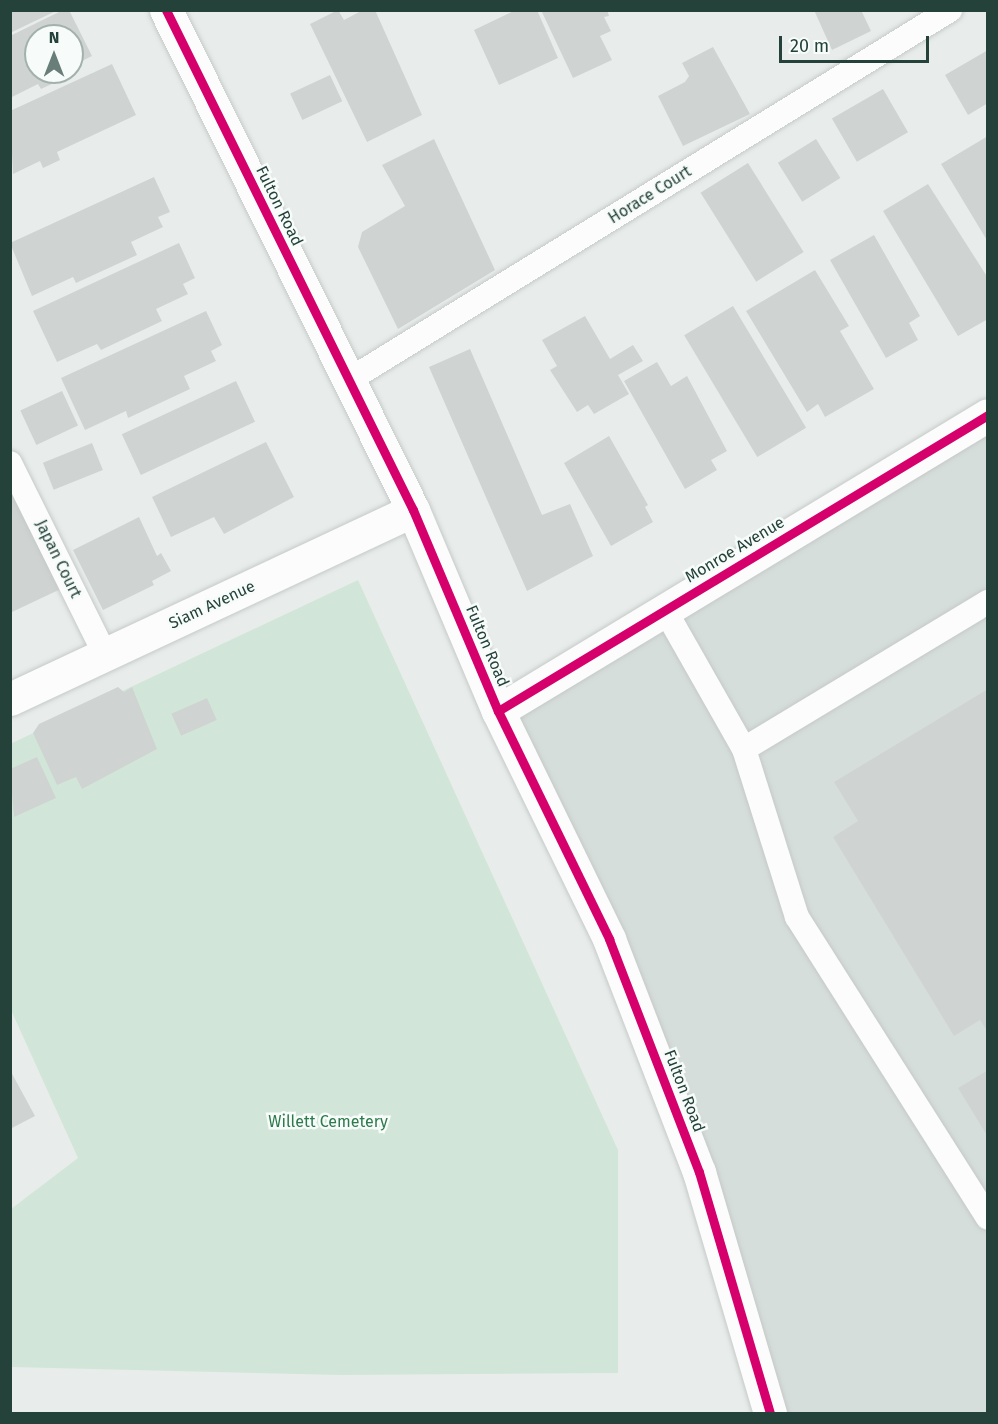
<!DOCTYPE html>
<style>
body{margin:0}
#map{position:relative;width:998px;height:1424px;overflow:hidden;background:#e8edeb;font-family:"Fira Sans",sans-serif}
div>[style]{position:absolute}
.built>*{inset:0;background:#d6dedb}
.green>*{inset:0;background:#d1e6d8}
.building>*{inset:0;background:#cfd4d2;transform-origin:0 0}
.roads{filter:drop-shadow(0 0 2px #c5cac8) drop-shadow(0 0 2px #c5cac8)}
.lane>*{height:24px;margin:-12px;padding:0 12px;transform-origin:12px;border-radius:12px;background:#fcfcfc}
.street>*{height:33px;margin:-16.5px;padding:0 16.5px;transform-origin:16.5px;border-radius:16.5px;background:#fcfcfc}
.secondary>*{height:33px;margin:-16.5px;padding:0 16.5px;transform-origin:16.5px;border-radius:16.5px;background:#fcfcfc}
.cycleway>*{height:9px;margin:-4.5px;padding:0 4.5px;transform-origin:4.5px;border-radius:4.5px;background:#d6006c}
span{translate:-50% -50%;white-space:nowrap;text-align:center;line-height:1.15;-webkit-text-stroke:5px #f7fbf9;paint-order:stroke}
.street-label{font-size:16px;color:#24423a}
.park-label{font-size:16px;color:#2d7a4b}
.frame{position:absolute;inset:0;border:12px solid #24423a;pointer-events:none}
.north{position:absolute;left:24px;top:24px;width:60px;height:60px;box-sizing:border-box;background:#f7fbf9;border:2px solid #a3b1ad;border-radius:50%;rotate:0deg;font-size:16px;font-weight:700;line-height:24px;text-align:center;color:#24423a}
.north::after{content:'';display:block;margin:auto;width:21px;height:27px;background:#697e78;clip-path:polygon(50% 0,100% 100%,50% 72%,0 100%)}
.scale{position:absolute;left:779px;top:36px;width:150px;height:27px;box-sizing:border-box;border:3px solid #24423a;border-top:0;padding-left:8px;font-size:18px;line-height:21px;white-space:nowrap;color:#24423a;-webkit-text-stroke:4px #f7fbf9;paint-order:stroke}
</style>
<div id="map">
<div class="built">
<i style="clip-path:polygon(987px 415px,987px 1413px,770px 1413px,699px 1172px,498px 711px)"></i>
</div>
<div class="green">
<i style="clip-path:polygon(358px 580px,618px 1150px,618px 1373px,341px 1375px,11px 1367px,11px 1209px,78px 1158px,11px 1010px,10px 744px)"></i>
</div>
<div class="building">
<i style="clip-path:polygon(10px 10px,58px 10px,10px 33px)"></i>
<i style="clip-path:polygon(63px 10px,69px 10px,92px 56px,72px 66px,72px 36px,36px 36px,36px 72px,71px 75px,41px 89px,38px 84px,10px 98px,10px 36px)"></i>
<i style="clip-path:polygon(338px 10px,344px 20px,363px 10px,375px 10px,422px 115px,367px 142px,310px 24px)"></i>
<i style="clip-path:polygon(516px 10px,537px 10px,558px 58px,499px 85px,474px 30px)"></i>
<i style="clip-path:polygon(541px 10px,607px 10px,609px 16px,604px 17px,611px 31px,600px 36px,612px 60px,573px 78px)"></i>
<i style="clip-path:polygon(814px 10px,861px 10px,871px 31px,832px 50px)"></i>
<i style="clip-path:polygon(713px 47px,750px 114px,683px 146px,658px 96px,685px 82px,689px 76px,682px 63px)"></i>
<i style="clip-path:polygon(988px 50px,988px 103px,968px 115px,945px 75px)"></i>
<i style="clip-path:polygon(112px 64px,136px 115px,57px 152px,60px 160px,43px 168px,40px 161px,13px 174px,10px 111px)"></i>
<i style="left:330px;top:75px;width:29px;height:44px;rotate:65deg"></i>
<i style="left:883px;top:89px;width:50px;height:59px;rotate:60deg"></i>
<i style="clip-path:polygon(988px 136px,988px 242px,941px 164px)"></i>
<i style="clip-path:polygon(434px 139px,495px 270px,398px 329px,358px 247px,362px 232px,405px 206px,382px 165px)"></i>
<i style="left:816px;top:139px;width:46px;height:45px;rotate:58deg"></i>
<i style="left:748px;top:163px;width:105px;height:56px;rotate:58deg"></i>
<i style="clip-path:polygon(154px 177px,170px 212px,158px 217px,163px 227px,131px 242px,137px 255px,76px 283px,73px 277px,32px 296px,10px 243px)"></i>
<i style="clip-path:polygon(928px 184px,988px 278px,988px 319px,958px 336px,883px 211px)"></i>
<i style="clip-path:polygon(874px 235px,920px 316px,909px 323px,918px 340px,886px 358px,830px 260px)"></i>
<i style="clip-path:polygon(179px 243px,195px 278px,183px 284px,188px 294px,156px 309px,162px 321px,101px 350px,97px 344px,57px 362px,33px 311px)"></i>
<i style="clip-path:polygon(815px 270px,849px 326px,840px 331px,874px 389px,825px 417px,818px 404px,807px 412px,746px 311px)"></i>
<i style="left:733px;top:306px;width:142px;height:57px;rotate:59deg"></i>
<i style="clip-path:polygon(206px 311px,222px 345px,211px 351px,216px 361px,184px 376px,190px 389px,128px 418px,126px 411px,85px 430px,61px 378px)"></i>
<i style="clip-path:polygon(585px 316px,610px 359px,633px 345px,643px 361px,618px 375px,629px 394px,594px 414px,588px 405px,577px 412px,550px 370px,557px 366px,542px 340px)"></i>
<i style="clip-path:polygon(470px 349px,542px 515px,570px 504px,593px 556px,527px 591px,429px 367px)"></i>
<i style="clip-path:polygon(657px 362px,671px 386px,687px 376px,727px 451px,711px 460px,717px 470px,685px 489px,624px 381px)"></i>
<i style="left:236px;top:381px;width:45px;height:126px;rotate:65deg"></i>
<i style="left:62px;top:391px;width:38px;height:46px;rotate:65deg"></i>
<i style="clip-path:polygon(609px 436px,648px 505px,645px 507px,653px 522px,611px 546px,564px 463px)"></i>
<i style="clip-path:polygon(266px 442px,294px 497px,224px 534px,214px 517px,171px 537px,152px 497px)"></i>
<i style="left:92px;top:443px;width:29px;height:53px;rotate:68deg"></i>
<i style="clip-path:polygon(21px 490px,67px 586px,12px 612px,10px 495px)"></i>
<i style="clip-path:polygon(139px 517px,157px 556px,161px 553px,171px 571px,152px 581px,154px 585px,103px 610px,73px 550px)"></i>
<i style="clip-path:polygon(118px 687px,124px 692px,132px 687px,157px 749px,82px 789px,76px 777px,57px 785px,33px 733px,39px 724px)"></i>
<i style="clip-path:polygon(988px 689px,988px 1032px,980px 1020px,954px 1036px,833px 837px,858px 821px,834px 782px)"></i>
<i style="left:207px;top:698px;width:24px;height:39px;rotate:66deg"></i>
<i style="clip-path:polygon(37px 757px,56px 798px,14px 817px,10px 769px)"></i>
<i style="clip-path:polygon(10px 1070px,35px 1116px,10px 1129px)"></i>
<i style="clip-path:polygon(988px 1070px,988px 1137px,958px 1088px)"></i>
</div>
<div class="roads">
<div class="lane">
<i style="left:349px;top:380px;width:706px;rotate:-31.62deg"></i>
<i style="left:10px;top:463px;width:216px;rotate:63.6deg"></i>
<i style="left:665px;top:610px;width:160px;rotate:60.4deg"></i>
<i style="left:744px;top:749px;width:176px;rotate:72.5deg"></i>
<i style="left:797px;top:917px;width:356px;rotate:57.6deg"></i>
<i style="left:744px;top:749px;width:285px;rotate:-31.1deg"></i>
</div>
<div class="street">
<i style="left:10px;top:699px;width:445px;rotate:-25.1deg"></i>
<i style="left:498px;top:711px;width:572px;rotate:-31.14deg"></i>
</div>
<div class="secondary">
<i style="left:166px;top:10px;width:558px;rotate:63.71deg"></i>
<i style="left:413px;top:510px;width:218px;rotate:67.1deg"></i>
<i style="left:498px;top:711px;width:254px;rotate:64deg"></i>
<i style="left:609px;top:939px;width:250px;rotate:68.9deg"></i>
<i style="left:699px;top:1172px;width:252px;rotate:73.6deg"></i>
</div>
</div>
<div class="cycleway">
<i style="left:166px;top:10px;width:558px;rotate:63.71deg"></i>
<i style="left:413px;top:510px;width:218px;rotate:67.1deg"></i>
<i style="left:498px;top:711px;width:254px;rotate:64deg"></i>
<i style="left:609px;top:939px;width:250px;rotate:68.9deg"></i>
<i style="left:699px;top:1172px;width:252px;rotate:73.6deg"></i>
<i style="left:498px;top:711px;width:572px;rotate:-31.14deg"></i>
</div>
<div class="street-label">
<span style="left:650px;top:195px;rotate:-32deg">Horace Court</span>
<span style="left:279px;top:206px;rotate:64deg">Fulton Road</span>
<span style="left:735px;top:550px;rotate:-31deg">Monroe Avenue</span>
<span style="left:58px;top:559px;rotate:64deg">Japan Court</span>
<span style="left:212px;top:605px;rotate:-25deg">Siam Avenue</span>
<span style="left:487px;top:646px;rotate:67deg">Fulton Road</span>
<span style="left:684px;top:1091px;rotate:69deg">Fulton Road</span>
</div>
<div class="park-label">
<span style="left:328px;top:1122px">Willett Cemetery</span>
</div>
<div class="frame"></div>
<div class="north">N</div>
<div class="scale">20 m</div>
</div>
